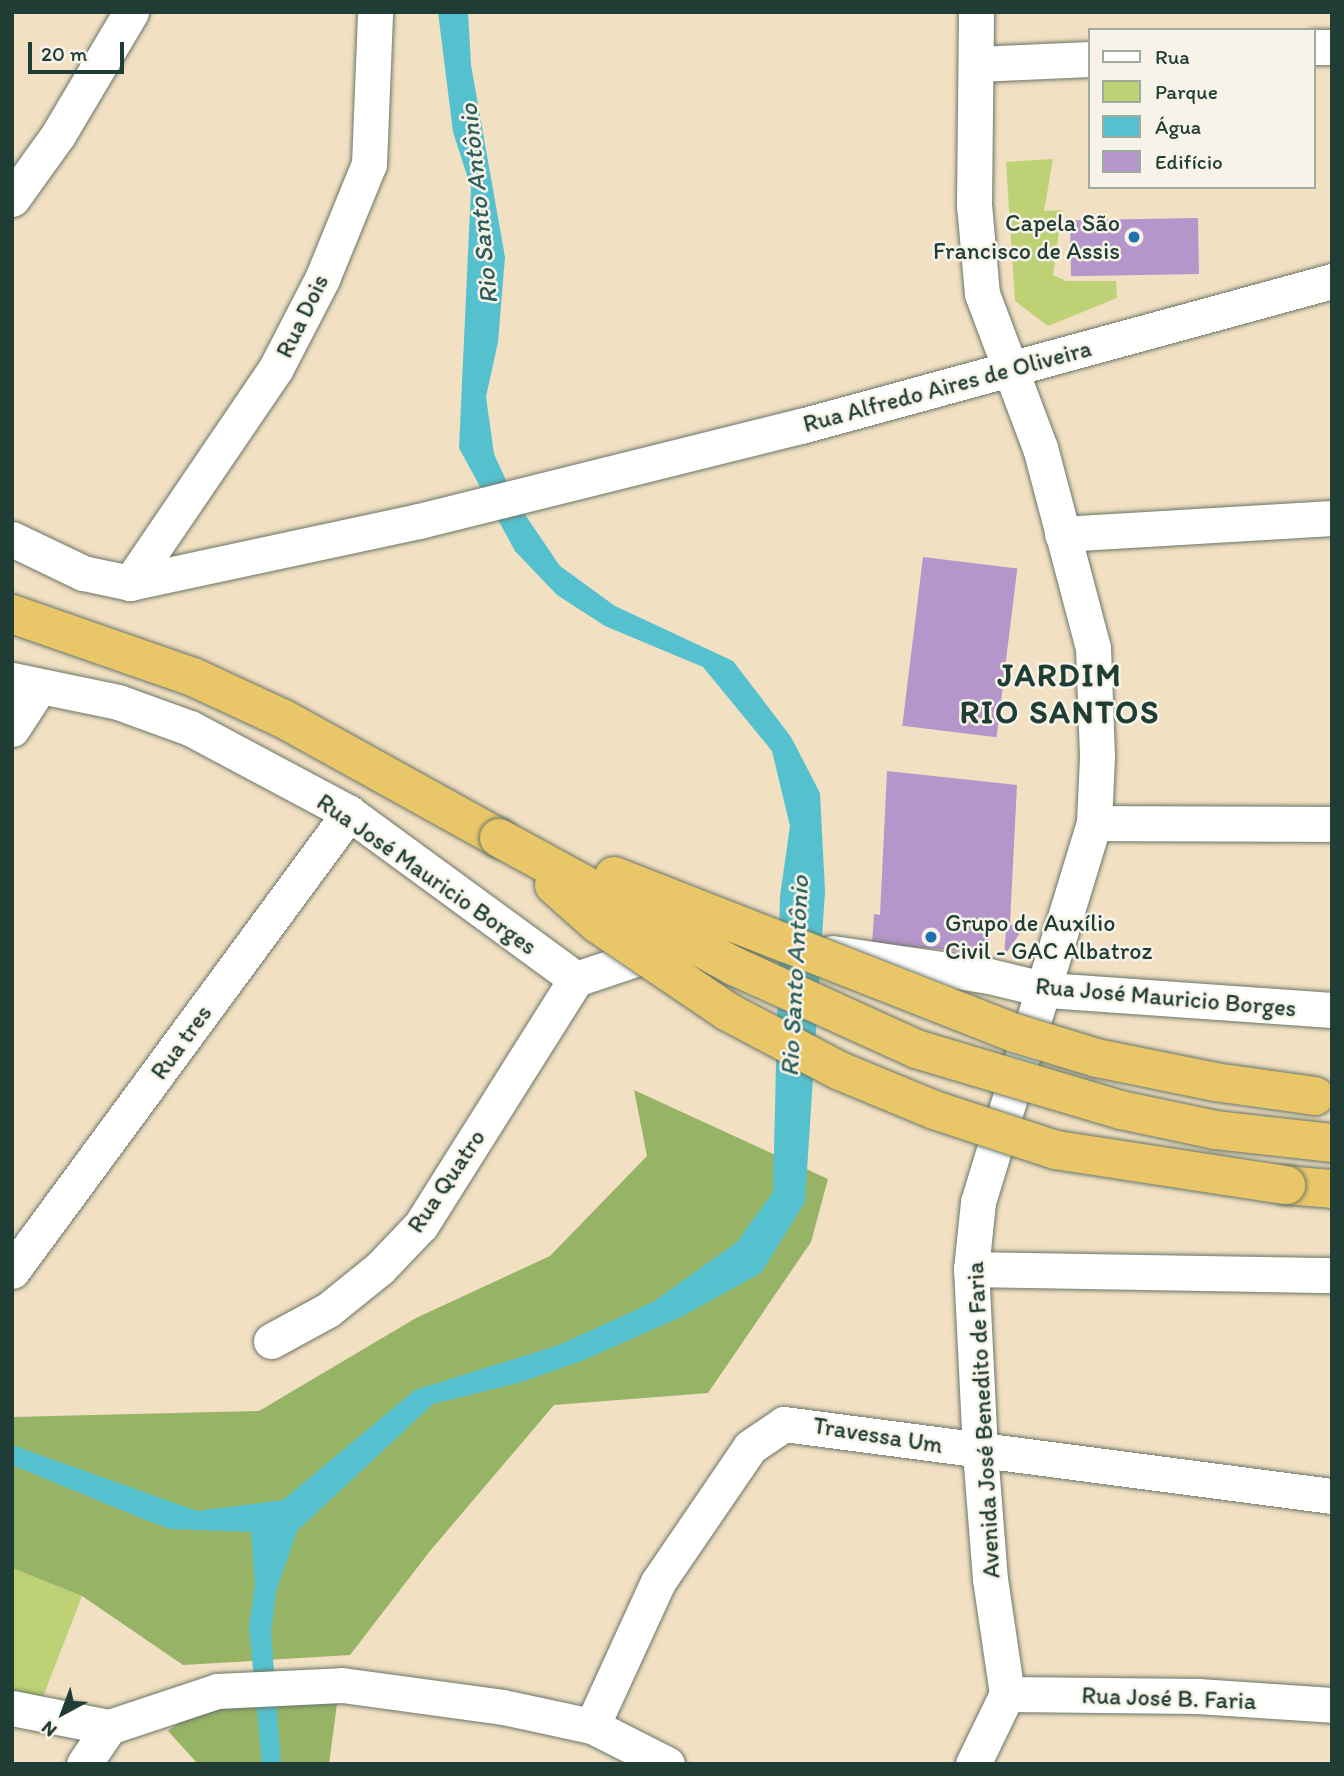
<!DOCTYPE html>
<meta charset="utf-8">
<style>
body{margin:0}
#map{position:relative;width:1344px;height:1776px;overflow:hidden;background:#f2e0c3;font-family:Itim,sans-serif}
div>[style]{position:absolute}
.green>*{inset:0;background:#bed174}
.forest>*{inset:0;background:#96b366}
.water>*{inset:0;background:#55c1cf}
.building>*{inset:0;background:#b596ca;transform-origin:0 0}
.roads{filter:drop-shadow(0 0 2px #697666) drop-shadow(0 0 2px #697666)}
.minor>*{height:35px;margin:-17.5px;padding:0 17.5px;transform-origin:17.5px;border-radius:17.5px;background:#fff}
.highway>*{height:38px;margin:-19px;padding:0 19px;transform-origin:19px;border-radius:19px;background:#e9c769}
.bridges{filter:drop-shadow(0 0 2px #697666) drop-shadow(0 0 2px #697666)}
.highway-bridge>*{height:38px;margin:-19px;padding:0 19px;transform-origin:19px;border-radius:19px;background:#e9c769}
.dots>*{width:19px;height:19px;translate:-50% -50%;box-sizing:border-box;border:4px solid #f7f3e8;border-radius:50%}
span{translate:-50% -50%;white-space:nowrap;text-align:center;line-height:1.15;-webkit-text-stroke:5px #f7f3e8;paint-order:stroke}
.poi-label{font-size:24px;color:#1f3d34}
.right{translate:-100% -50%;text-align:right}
.left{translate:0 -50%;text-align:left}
.street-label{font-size:24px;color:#1f3d34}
.water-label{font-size:26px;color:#2c5e5b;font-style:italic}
.district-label{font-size:32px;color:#1f3d34;font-weight:700;letter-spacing:2px}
.frame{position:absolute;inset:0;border:14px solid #1f3d34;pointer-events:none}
.legend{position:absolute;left:1088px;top:28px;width:228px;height:161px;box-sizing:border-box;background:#f7f3e8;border:2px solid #a1aaa0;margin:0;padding:9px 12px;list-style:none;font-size:21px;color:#1f3d34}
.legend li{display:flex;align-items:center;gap:14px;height:35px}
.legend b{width:35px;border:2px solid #a1aaa0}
.north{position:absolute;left:28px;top:1678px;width:70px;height:70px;-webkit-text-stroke:5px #f7f3e8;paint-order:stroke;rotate:221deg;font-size:19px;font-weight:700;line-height:28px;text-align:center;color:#1f3d34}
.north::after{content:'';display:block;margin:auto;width:24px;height:32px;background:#1f3d34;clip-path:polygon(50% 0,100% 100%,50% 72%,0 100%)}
.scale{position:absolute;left:28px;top:42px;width:96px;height:32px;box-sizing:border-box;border:4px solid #1f3d34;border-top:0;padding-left:9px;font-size:21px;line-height:24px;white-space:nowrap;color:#1f3d34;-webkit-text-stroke:5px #f7f3e8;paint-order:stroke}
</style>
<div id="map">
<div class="green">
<i style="clip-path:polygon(1053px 159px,1044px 211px,1062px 210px,1053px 275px,1066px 281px,1116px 281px,1117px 298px,1048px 326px,1015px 301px,1006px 162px)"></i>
<i style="clip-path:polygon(12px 1568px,82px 1596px,41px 1702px,12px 1691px)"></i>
</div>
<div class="forest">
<i style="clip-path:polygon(634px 1090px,828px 1179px,811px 1242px,708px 1393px,554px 1405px,430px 1551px,350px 1655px,183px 1665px,82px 1596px,12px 1568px,12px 1417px,259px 1411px,416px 1318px,550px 1256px,647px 1156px)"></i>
<i style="clip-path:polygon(339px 1689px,329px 1764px,198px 1764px,168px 1731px,214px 1695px)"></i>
</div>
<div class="water">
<i style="clip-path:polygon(438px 12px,468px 12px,471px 65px,505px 257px,498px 342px,486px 397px,494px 454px,515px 500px,560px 566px,615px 606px,733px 661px,791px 737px,820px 793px,825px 891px,805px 1202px,761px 1273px,681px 1317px,584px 1360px,522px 1382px,433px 1404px,297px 1531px,276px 1592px,271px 1632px,281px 1764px,262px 1764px,249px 1626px,255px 1585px,251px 1532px,170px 1529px,138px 1517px,12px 1465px,12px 1445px,197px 1511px,283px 1500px,415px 1390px,559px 1345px,653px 1302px,737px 1242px,773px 1192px,780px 896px,790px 826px,772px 751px,703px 667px,605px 626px,557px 595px,515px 551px,459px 448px,471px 188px,453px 132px)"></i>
</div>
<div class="building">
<i style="left:1198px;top:218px;width:56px;height:128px;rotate:89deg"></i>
<i style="left:923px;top:557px;width:95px;height:170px;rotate:7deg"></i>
<i style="clip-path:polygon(887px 771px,1017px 785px,1010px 923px,996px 924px,1025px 926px,1004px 956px,1006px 930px,990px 929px,988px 953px,872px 944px,874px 914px,880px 915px)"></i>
</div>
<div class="roads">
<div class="minor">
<i style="left:1314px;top:47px;width:18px"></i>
<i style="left:977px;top:64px;width:113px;rotate:-2.5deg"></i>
<i style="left:12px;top:199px;width:79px;rotate:-54.3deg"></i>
<i style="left:58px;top:135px;width:143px;rotate:-59.3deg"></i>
<i style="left:1062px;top:534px;width:270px;rotate:-3.4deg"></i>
<i style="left:12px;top:539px;width:79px;rotate:25.6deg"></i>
<i style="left:83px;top:573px;width:48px;rotate:12deg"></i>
<i style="left:130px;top:583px;width:296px;rotate:-12.1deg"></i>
<i style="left:419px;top:521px;width:394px;rotate:-14deg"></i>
<i style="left:801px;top:426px;width:550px;rotate:-15.27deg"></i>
<i style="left:130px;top:583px;width:258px;rotate:-55.8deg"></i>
<i style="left:275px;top:370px;width:102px;rotate:-62.7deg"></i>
<i style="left:322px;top:279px;width:124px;rotate:-67.8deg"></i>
<i style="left:369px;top:164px;width:152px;rotate:-87.7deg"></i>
<i style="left:12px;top:680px;width:108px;rotate:11.7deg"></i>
<i style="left:118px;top:702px;width:77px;rotate:19.9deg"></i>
<i style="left:190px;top:728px;width:180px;rotate:28.1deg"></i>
<i style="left:349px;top:813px;width:281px;rotate:36.2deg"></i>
<i style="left:12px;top:729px;width:51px;rotate:-56.9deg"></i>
<i style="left:1094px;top:823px;width:238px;rotate:0.2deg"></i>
<i style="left:832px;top:953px;width:159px;rotate:8.3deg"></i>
<i style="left:989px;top:976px;width:60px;rotate:13.6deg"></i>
<i style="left:1047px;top:990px;width:286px;rotate:4deg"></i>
<i style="left:576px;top:979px;width:94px;rotate:-18.6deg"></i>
<i style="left:971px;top:1269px;width:361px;rotate:1deg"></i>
<i style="left:12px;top:1271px;width:569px;rotate:-53.65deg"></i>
<i style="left:271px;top:1341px;width:65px;rotate:-28.5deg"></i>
<i style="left:328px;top:1310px;width:67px;rotate:-38.9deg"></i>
<i style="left:380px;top:1268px;width:59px;rotate:-46.4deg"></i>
<i style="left:421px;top:1225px;width:291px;rotate:-57.8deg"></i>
<i style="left:1007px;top:1694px;width:191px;rotate:0.6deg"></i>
<i style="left:1198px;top:1696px;width:134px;rotate:3.8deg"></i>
<i style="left:12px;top:1708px;width:99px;rotate:11.1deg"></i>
<i style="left:592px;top:1726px;width:158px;rotate:-65.4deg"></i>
<i style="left:658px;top:1582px;width:163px;rotate:-55.7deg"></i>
<i style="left:750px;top:1447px;width:41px;rotate:-34.1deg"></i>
<i style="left:784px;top:1424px;width:553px;rotate:7.49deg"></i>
<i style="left:109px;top:1727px;width:114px;rotate:-18.4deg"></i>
<i style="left:217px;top:1691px;width:125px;rotate:-2.7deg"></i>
<i style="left:342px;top:1685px;width:162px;rotate:7.8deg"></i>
<i style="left:503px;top:1707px;width:91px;rotate:12.1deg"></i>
<i style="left:592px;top:1726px;width:84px;rotate:26.9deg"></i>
<i style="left:84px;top:1764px;width:45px;rotate:-56deg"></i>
<i style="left:973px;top:1764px;width:78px;rotate:-64.1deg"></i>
<i style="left:1007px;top:1694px;width:116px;rotate:-98.4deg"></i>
<i style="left:990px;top:1579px;width:128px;rotate:-94.5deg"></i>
<i style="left:980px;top:1451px;width:182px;rotate:-92.8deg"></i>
<i style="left:971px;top:1269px;width:67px;rotate:-84deg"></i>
<i style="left:978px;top:1202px;width:396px;rotate:-73deg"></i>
<i style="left:1094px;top:823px;width:67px;rotate:-87.4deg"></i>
<i style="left:1097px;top:756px;width:108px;rotate:-92.1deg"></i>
<i style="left:1093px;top:648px;width:207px;rotate:-104.8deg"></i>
<i style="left:1040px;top:448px;width:165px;rotate:-110.6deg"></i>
<i style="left:982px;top:294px;width:89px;rotate:-95.1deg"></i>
<i style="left:974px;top:205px;width:193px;rotate:-89.4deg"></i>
</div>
<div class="highway">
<i style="left:12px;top:614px;width:192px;rotate:19.2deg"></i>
<i style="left:193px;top:677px;width:100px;rotate:24.8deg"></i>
<i style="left:284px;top:719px;width:246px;rotate:29deg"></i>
<i style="left:1286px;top:1185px;width:46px;rotate:5deg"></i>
</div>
</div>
<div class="bridges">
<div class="highway-bridge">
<i style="left:499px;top:838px;width:268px;rotate:28.6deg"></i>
<i style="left:734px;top:966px;width:200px;rotate:24.5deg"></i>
<i style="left:916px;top:1049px;width:214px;rotate:16.6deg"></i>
<i style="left:1121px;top:1110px;width:96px;rotate:12deg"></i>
<i style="left:1215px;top:1130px;width:118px;rotate:6.3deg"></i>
<i style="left:614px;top:876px;width:431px;rotate:21.4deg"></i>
<i style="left:1015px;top:1033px;width:86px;rotate:17deg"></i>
<i style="left:1097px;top:1058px;width:120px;rotate:11.5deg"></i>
<i style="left:1215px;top:1082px;width:101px;rotate:8deg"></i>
<i style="left:554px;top:885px;width:59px;rotate:41.6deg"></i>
<i style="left:598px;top:924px;width:157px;rotate:34.1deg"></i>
<i style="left:728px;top:1012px;width:127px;rotate:27.8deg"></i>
<i style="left:840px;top:1071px;width:102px;rotate:22.5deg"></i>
<i style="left:934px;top:1110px;width:128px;rotate:18.2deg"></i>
<i style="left:1056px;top:1150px;width:233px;rotate:8.7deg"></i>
</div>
</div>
<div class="dots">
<i style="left:1134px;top:237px;background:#1f6fb2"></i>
<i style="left:931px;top:937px;background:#1f6fb2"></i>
</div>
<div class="poi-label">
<span class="right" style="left:1120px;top:237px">Capela São<br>Francisco de Assis</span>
<span class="left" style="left:945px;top:937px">Grupo de Auxílio<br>Civil - GAC Albatroz</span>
</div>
<div class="street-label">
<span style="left:302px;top:316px;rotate:-64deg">Rua Dois</span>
<span style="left:947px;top:386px;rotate:-15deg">Rua Alfredo Aires de Oliveira</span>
<span style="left:427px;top:874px;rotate:35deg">Rua José Mauricio Borges</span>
<span style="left:1166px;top:997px;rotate:5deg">Rua José Mauricio Borges</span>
<span style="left:181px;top:1042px;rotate:-54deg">Rua tres</span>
<span style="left:446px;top:1181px;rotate:-56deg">Rua Quatro</span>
<span style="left:983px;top:1420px;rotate:-93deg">Avenida José Benedito de Faria</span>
<span style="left:878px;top:1435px;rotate:9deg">Travessa Um</span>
<span style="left:1169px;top:1698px;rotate:2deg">Rua José B. Faria</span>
</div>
<div class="water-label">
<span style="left:479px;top:204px;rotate:-96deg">Rio Santo Antônio</span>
<span style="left:795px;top:976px;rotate:-87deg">Rio Santo Antônio</span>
</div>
<div class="district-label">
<span style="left:1060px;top:694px">JARDIM<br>RIO SANTOS</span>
</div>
<div class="frame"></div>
<ul class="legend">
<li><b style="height:9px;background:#fff"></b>Rua</li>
<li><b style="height:19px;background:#bed174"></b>Parque</li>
<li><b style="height:19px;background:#55c1cf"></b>Água</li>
<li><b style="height:19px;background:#b596ca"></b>Edifício</li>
</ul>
<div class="north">N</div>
<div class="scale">20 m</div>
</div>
